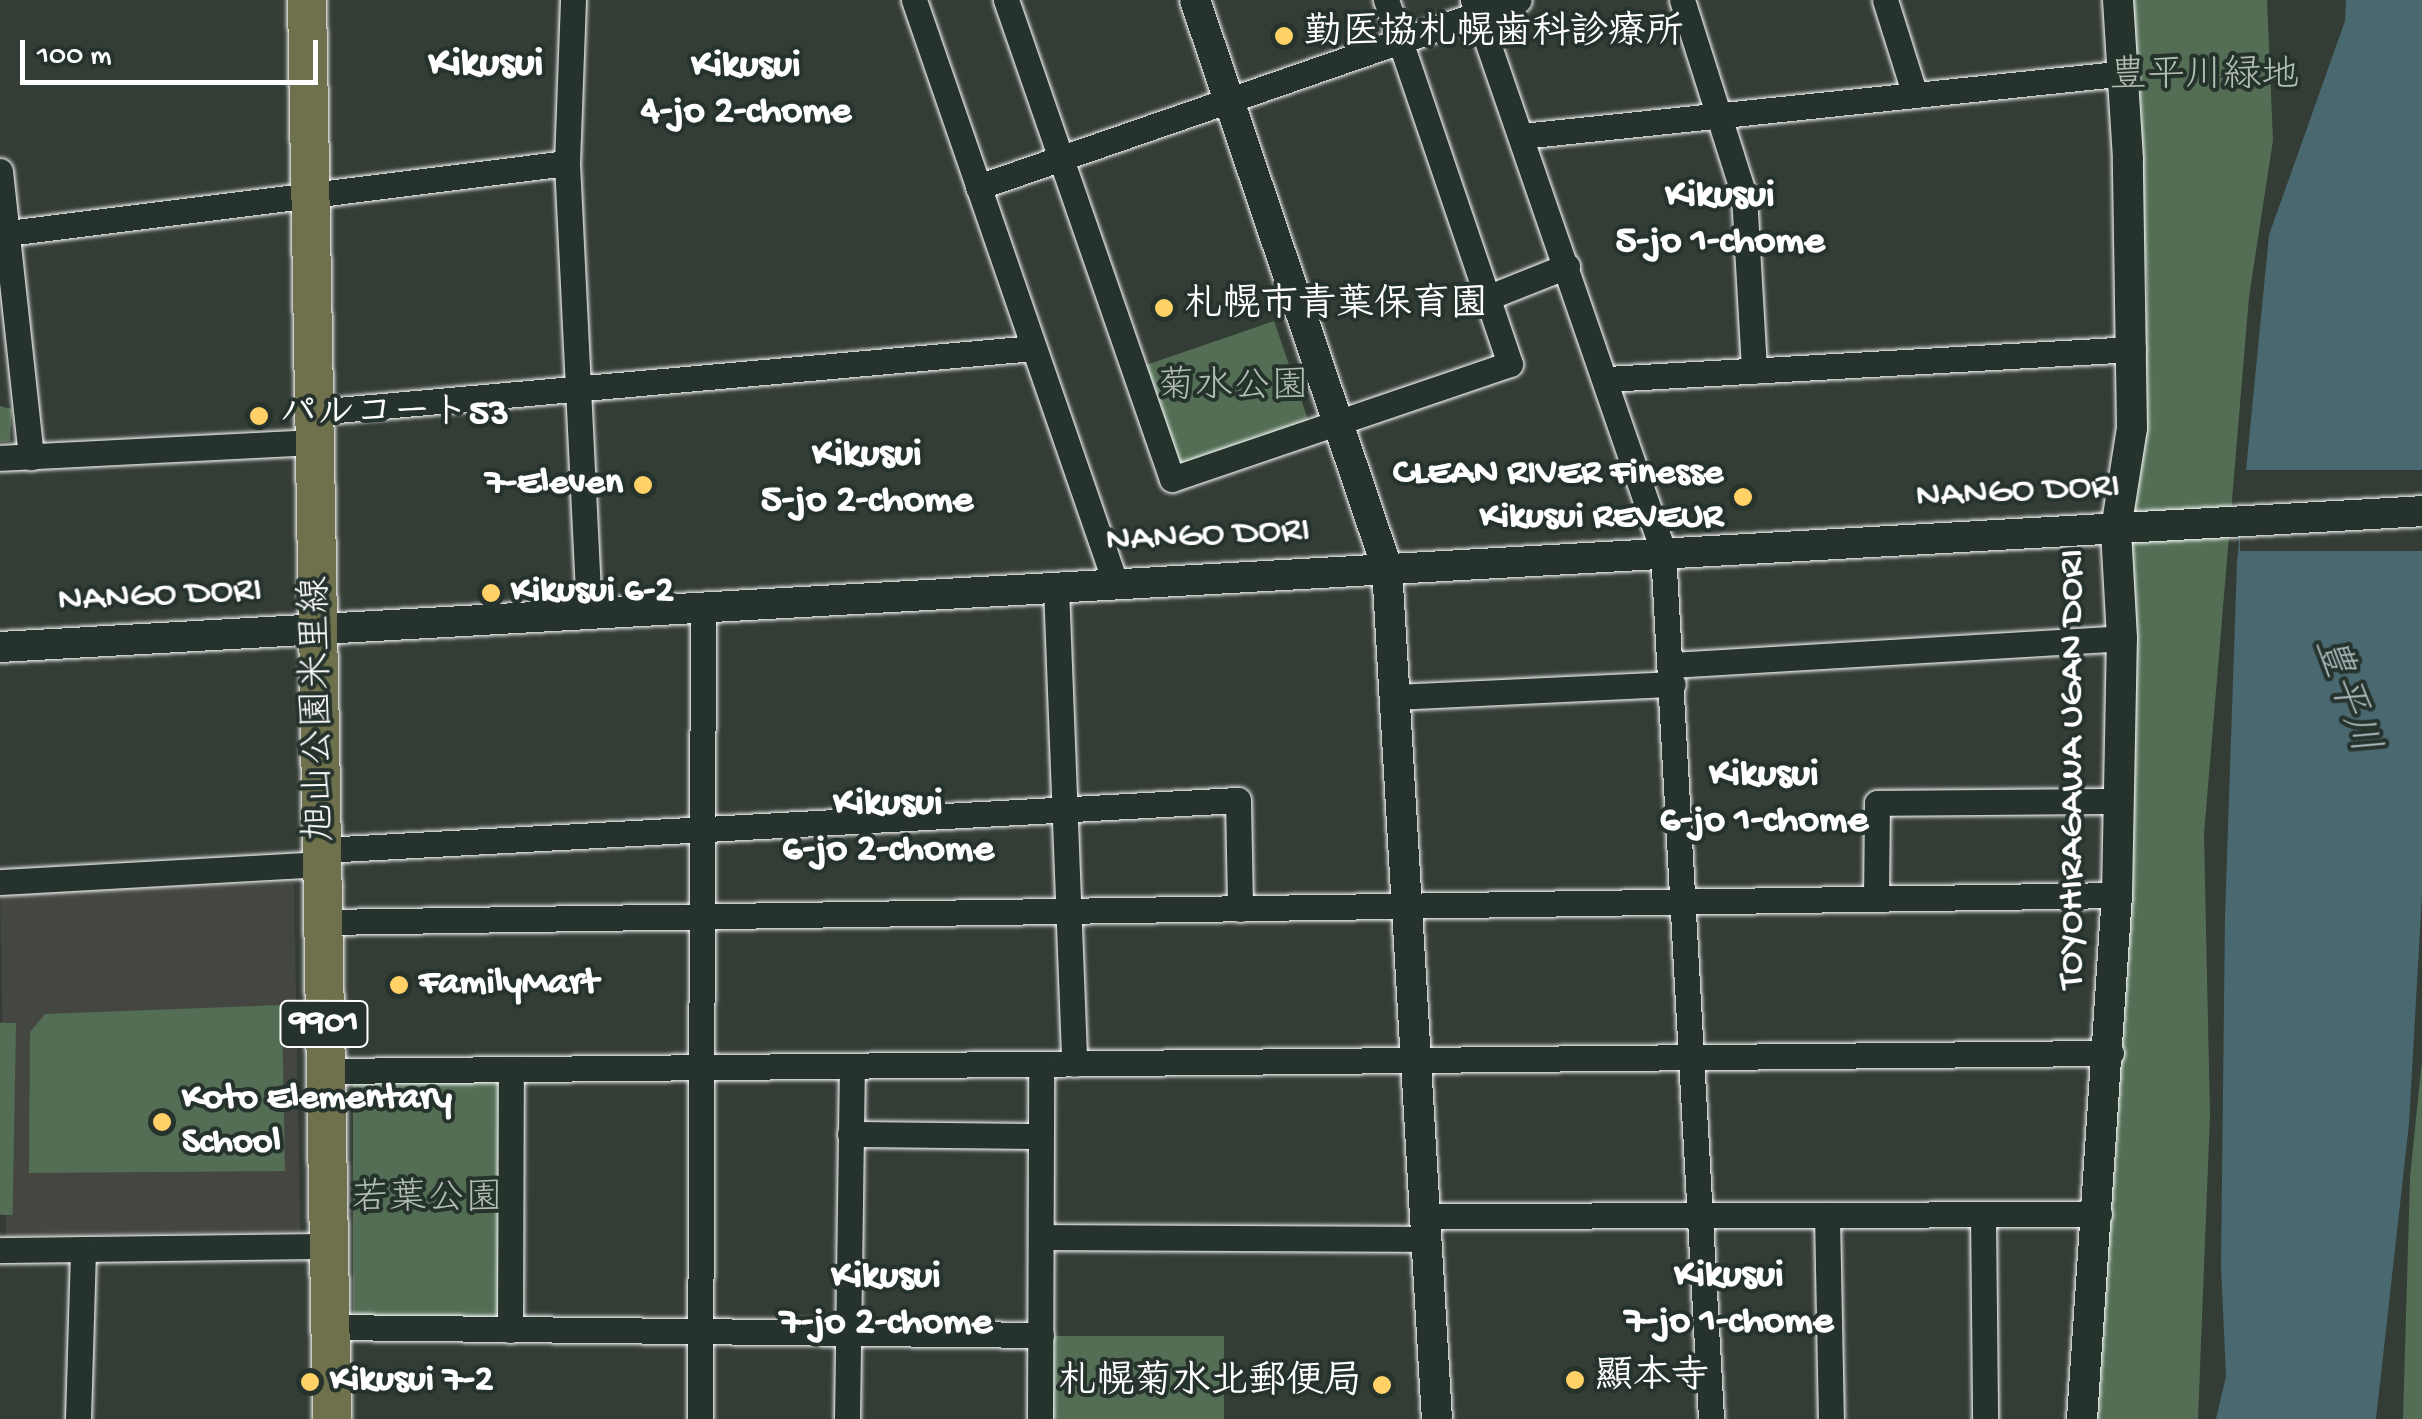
<!DOCTYPE html>
<meta charset="utf-8">
<style>
body{margin:0}
#map{position:relative;width:2422px;height:1419px;overflow:hidden;background:#343c36;font-family:"Gochi Hand","Klee One",sans-serif}
div>[style]{position:absolute}
.built>*{inset:0;background:#444641;transform-origin:0 0}
.green>*{inset:0;background:#536e55;transform-origin:0 0}
.water>*{inset:0;background:#496870}
.pier>*{inset:0;background:#343c36;transform-origin:0 0}
.roads{filter:drop-shadow(0 0 2px #fff) drop-shadow(0 0 2px #fff)}
.minor>*{height:25px;margin:-12.5px;padding:0 12.5px;transform-origin:12.5px;border-radius:12.5px;background:#26332d}
.tertiary>*{height:30px;margin:-15px;padding:0 15px;transform-origin:15px;border-radius:15px;background:#26332d}
.primary>*{height:38px;margin:-19px;padding:0 19px;transform-origin:19px;border-radius:19px;background:#6e714b}
.dots>*{width:28px;height:28px;translate:-50% -50%;box-sizing:border-box;border:5px solid #26332d;border-radius:50%}
span{translate:-50% -50%;white-space:nowrap;text-align:center;line-height:1.15;-webkit-text-stroke:8px #26332d;paint-order:stroke}
.shield-label span{padding:2px 8px;background:#26332d;border:2px solid;border-radius:8px;-webkit-text-stroke-width:0}
.shield-label{font-size:35px;color:#fff;font-weight:700}
.poi-label{font-size:38px;color:#fff;font-weight:700}
.left{translate:0 -50%;text-align:left}
.right{translate:-100% -50%;text-align:right}
.park-label{font-size:38px;color:#b2beb2}
.street-label{font-size:38px;color:#fff}
.neighbourhood-label{font-size:40px;color:#fff;font-weight:700}
.water-label{font-size:40px;color:#adbbbf;font-style:italic}
.quarter-label{font-size:42px;color:#fff;font-weight:700}
.scale{position:absolute;left:20px;top:40px;width:298px;height:45px;box-sizing:border-box;border:5px solid #fff;border-top:0;padding-left:12px;font-size:30px;line-height:35px;white-space:nowrap;color:#fff;-webkit-text-stroke:8px #26332d;paint-order:stroke}
</style>
<div id="map">
<div class="built">
<i style="left:294px;top:883px;width:348px;height:294px;rotate:89deg"></i>
</div>
<div class="green">
<i style="clip-path:polygon(2130px 0,2267px 0,2273px 140px,2249px 297px,2204px 834px,2210px 1115px,2198px 1419px,2094px 1419px,2116px 1143px,2132px 484px,2144px 403px,2147px 286px)"></i>
<i style="left:1274px;top:321px;width:106px;height:137px;rotate:71deg"></i>
<i style="clip-path:polygon(0 406px,12px 409px,10px 441px,0 442px)"></i>
<i style="clip-path:polygon(282px 1005px,285px 1171px,29px 1173px,30px 1032px,45px 1014px)"></i>
<i style="left:16px;top:1023px;width:192px;height:16px;rotate:91deg"></i>
<i style="clip-path:polygon(2422px 1060px,2422px 1419px,2403px 1419px,2410px 1177px)"></i>
<i style="left:499px;top:1082px;width:237px;height:146px;rotate:90deg"></i>
<i style="left:1053px;top:1336px;width:171px;height:83px"></i>
</div>
<div class="water">
<i style="clip-path:polygon(2346px 0,2422px 0,2422px 895px,2409px 1124px,2376px 1419px,2216px 1419px,2226px 1376px,2221px 1266px,2225px 915px,2237px 562px,2269px 235px,2345px 21px)"></i>
</div>
<div class="pier">
<i style="left:2422px;top:470px;width:81px;height:182px;rotate:90deg"></i>
</div>
<div class="roads">
<div class="minor">
<i style="left:573px;top:0;width:163px;rotate:92.1deg"></i>
<i style="left:567px;top:163px;width:452px;rotate:87.2deg"></i>
<i style="left:914px;top:0;width:616px;rotate:70.95deg"></i>
<i style="left:1006px;top:0;width:507px;rotate:70.89deg"></i>
<i style="left:1172px;top:479px;width:357px;rotate:-18.8deg"></i>
<i style="left:1510px;top:364px;width:385px;rotate:-108.8deg"></i>
<i style="left:1473px;top:0;width:583px;rotate:70.97deg"></i>
<i style="left:1663px;top:551px;width:869px;rotate:86.83deg"></i>
<i style="left:1682px;top:0;width:205px;rotate:72.4deg"></i>
<i style="left:1744px;top:195px;width:176px;rotate:86.7deg"></i>
<i style="left:1885px;top:0;width:96px;rotate:72.5deg"></i>
<i style="left:1522px;top:136px;width:607px;rotate:-5.95deg"></i>
<i style="left:0;top:171px;width:288px;rotate:83.8deg"></i>
<i style="left:978px;top:187px;width:572px;rotate:-19.07deg"></i>
<i style="left:0;top:234px;width:571px;rotate:-7.14deg"></i>
<i style="left:1489px;top:297px;width:84px;rotate:-21.7deg"></i>
<i style="left:1607px;top:379px;width:527px;rotate:-3.26deg"></i>
<i style="left:315px;top:412px;width:721px;rotate:-5.09deg"></i>
<i style="left:0;top:458px;width:317px;rotate:-2.9deg"></i>
<i style="left:1056px;top:587px;width:477px;rotate:87.8deg"></i>
<i style="left:1671px;top:665px;width:452px;rotate:-3.4deg"></i>
<i style="left:1396px;top:697px;width:277px;rotate:-2.7deg"></i>
<i style="left:323px;top:850px;width:916px;rotate:-3.13deg"></i>
<i style="left:1238px;top:800px;width:109px;rotate:88.9deg"></i>
<i style="left:0;top:882px;width:324px;rotate:-3.2deg"></i>
<i style="left:1876px;top:899px;width:96px;rotate:-89.4deg"></i>
<i style="left:1877px;top:803px;width:243px;rotate:-0.5deg"></i>
<i style="left:323px;top:922px;width:1794px;rotate:-0.86deg"></i>
<i style="left:325px;top:1071px;width:1786px;rotate:-0.58deg"></i>
<i style="left:850px;top:1134px;width:191px;rotate:0.6deg"></i>
<i style="left:1827px;top:1215px;width:204px;rotate:88.9deg"></i>
<i style="left:1983px;top:1215px;width:204px;rotate:89.4deg"></i>
<i style="left:1425px;top:1216px;width:674px;rotate:-0.17deg"></i>
<i style="left:1041px;top:1237px;width:386px;rotate:0.3deg"></i>
<i style="left:0;top:1250px;width:326px;rotate:-0.7deg"></i>
<i style="left:328px;top:1327px;width:713px;rotate:0.64deg"></i>
<i style="left:510px;top:1330px;width:260px;rotate:-89.8deg"></i>
<i style="left:78px;top:1419px;width:170px;rotate:-88.3deg"></i>
<i style="left:700px;top:1419px;width:812px;rotate:-89.79deg"></i>
<i style="left:847px;top:1419px;width:353px;rotate:-89.2deg"></i>
<i style="left:1040px;top:1419px;width:355px;rotate:-89.8deg"></i>
</div>
<div class="tertiary">
<i style="left:1195px;top:0;width:600px;rotate:71.32deg"></i>
<i style="left:1387px;top:568px;width:852px;rotate:86.64deg"></i>
<i style="left:0;top:647px;width:2426px;rotate:-3.21deg"></i>
<i style="left:2082px;top:1419px;width:525px;rotate:-86.18deg"></i>
<i style="left:2117px;top:895px;width:257px;rotate:-88.9deg"></i>
<i style="left:2122px;top:638px;width:109px;rotate:-93.2deg"></i>
<i style="left:2116px;top:529px;width:102px;rotate:-81deg"></i>
<i style="left:2132px;top:428px;width:269px;rotate:-90.9deg"></i>
<i style="left:2128px;top:159px;width:159px;rotate:-93.6deg"></i>
</div>
<div class="primary">
<i style="left:307px;top:0;width:1419px;rotate:88.99deg"></i>
</div>
</div>
<div class="dots">
<i style="left:1284px;top:36px;background:#ffd166"></i>
<i style="left:1164px;top:308px;background:#ffd166"></i>
<i style="left:259px;top:416px;background:#ffd166"></i>
<i style="left:643px;top:485px;background:#ffd166"></i>
<i style="left:1743px;top:497px;background:#ffd166"></i>
<i style="left:491px;top:593px;background:#ffd166"></i>
<i style="left:399px;top:985px;background:#ffd166"></i>
<i style="left:162px;top:1122px;background:#ffd166"></i>
<i style="left:1575px;top:1380px;background:#ffd166"></i>
<i style="left:310px;top:1382px;background:#ffd166"></i>
<i style="left:1382px;top:1385px;background:#ffd166"></i>
</div>
<div class="shield-label">
<span style="left:324px;top:1024px">9901</span>
</div>
<div class="poi-label">
<span class="left" style="left:1304px;top:36px">勤医協札幌歯科診療所</span>
<span class="left" style="left:1184px;top:308px">札幌市青葉保育園</span>
<span class="left" style="left:279px;top:416px">パルコート53</span>
<span class="right" style="left:1723px;top:497px">CLEAN RIVER Finesse<br>Kikusui REVEUR</span>
<span class="right" style="left:623px;top:485px">7-Eleven</span>
<span class="left" style="left:511px;top:593px">Kikusui 6-2</span>
<span class="left" style="left:419px;top:985px">FamilyMart</span>
<span class="left" style="left:182px;top:1122px">Koto Elementary<br>School</span>
<span class="left" style="left:1595px;top:1380px">顯本寺</span>
<span class="left" style="left:330px;top:1382px">Kikusui 7-2</span>
<span class="right" style="left:1362px;top:1385px">札幌菊水北郵便局</span>
</div>
<div class="park-label">
<span style="left:2204px;top:79px">豊平川緑地</span>
<span style="left:1233px;top:390px">菊水公園</span>
<span style="left:427px;top:1202px">若葉公園</span>
</div>
<div class="street-label">
<span style="left:2018px;top:493px;rotate:-3deg">NANGO DORI</span>
<span style="left:1208px;top:537px;rotate:-3deg">NANGO DORI</span>
<span style="left:160px;top:597px;rotate:-3deg">NANGO DORI</span>
<span style="left:321px;top:709px;rotate:-91deg">旭山公園米里線</span>
<span style="left:2074px;top:769px;rotate:-90deg">TOYOHIRAGAWA UGAN DORI</span>
</div>
<div class="neighbourhood-label">
<span style="left:746px;top:90px">Kikusui<br>4-jo 2-chome</span>
<span style="left:1720px;top:220px">Kikusui<br>5-jo 1-chome</span>
<span style="left:867px;top:479px">Kikusui<br>5-jo 2-chome</span>
<span style="left:1764px;top:799px">Kikusui<br>6-jo 1-chome</span>
<span style="left:888px;top:828px">Kikusui<br>6-jo 2-chome</span>
<span style="left:1729px;top:1300px">Kikusui<br>7-jo 1-chome</span>
<span style="left:886px;top:1301px">Kikusui<br>7-jo 2-chome</span>
</div>
<div class="water-label">
<span style="left:2344px;top:696px;rotate:71deg">豊平川</span>
</div>
<div class="quarter-label">
<span style="left:486px;top:66px">Kikusui</span>
</div>
<div class="scale">100 m</div>
</div>
